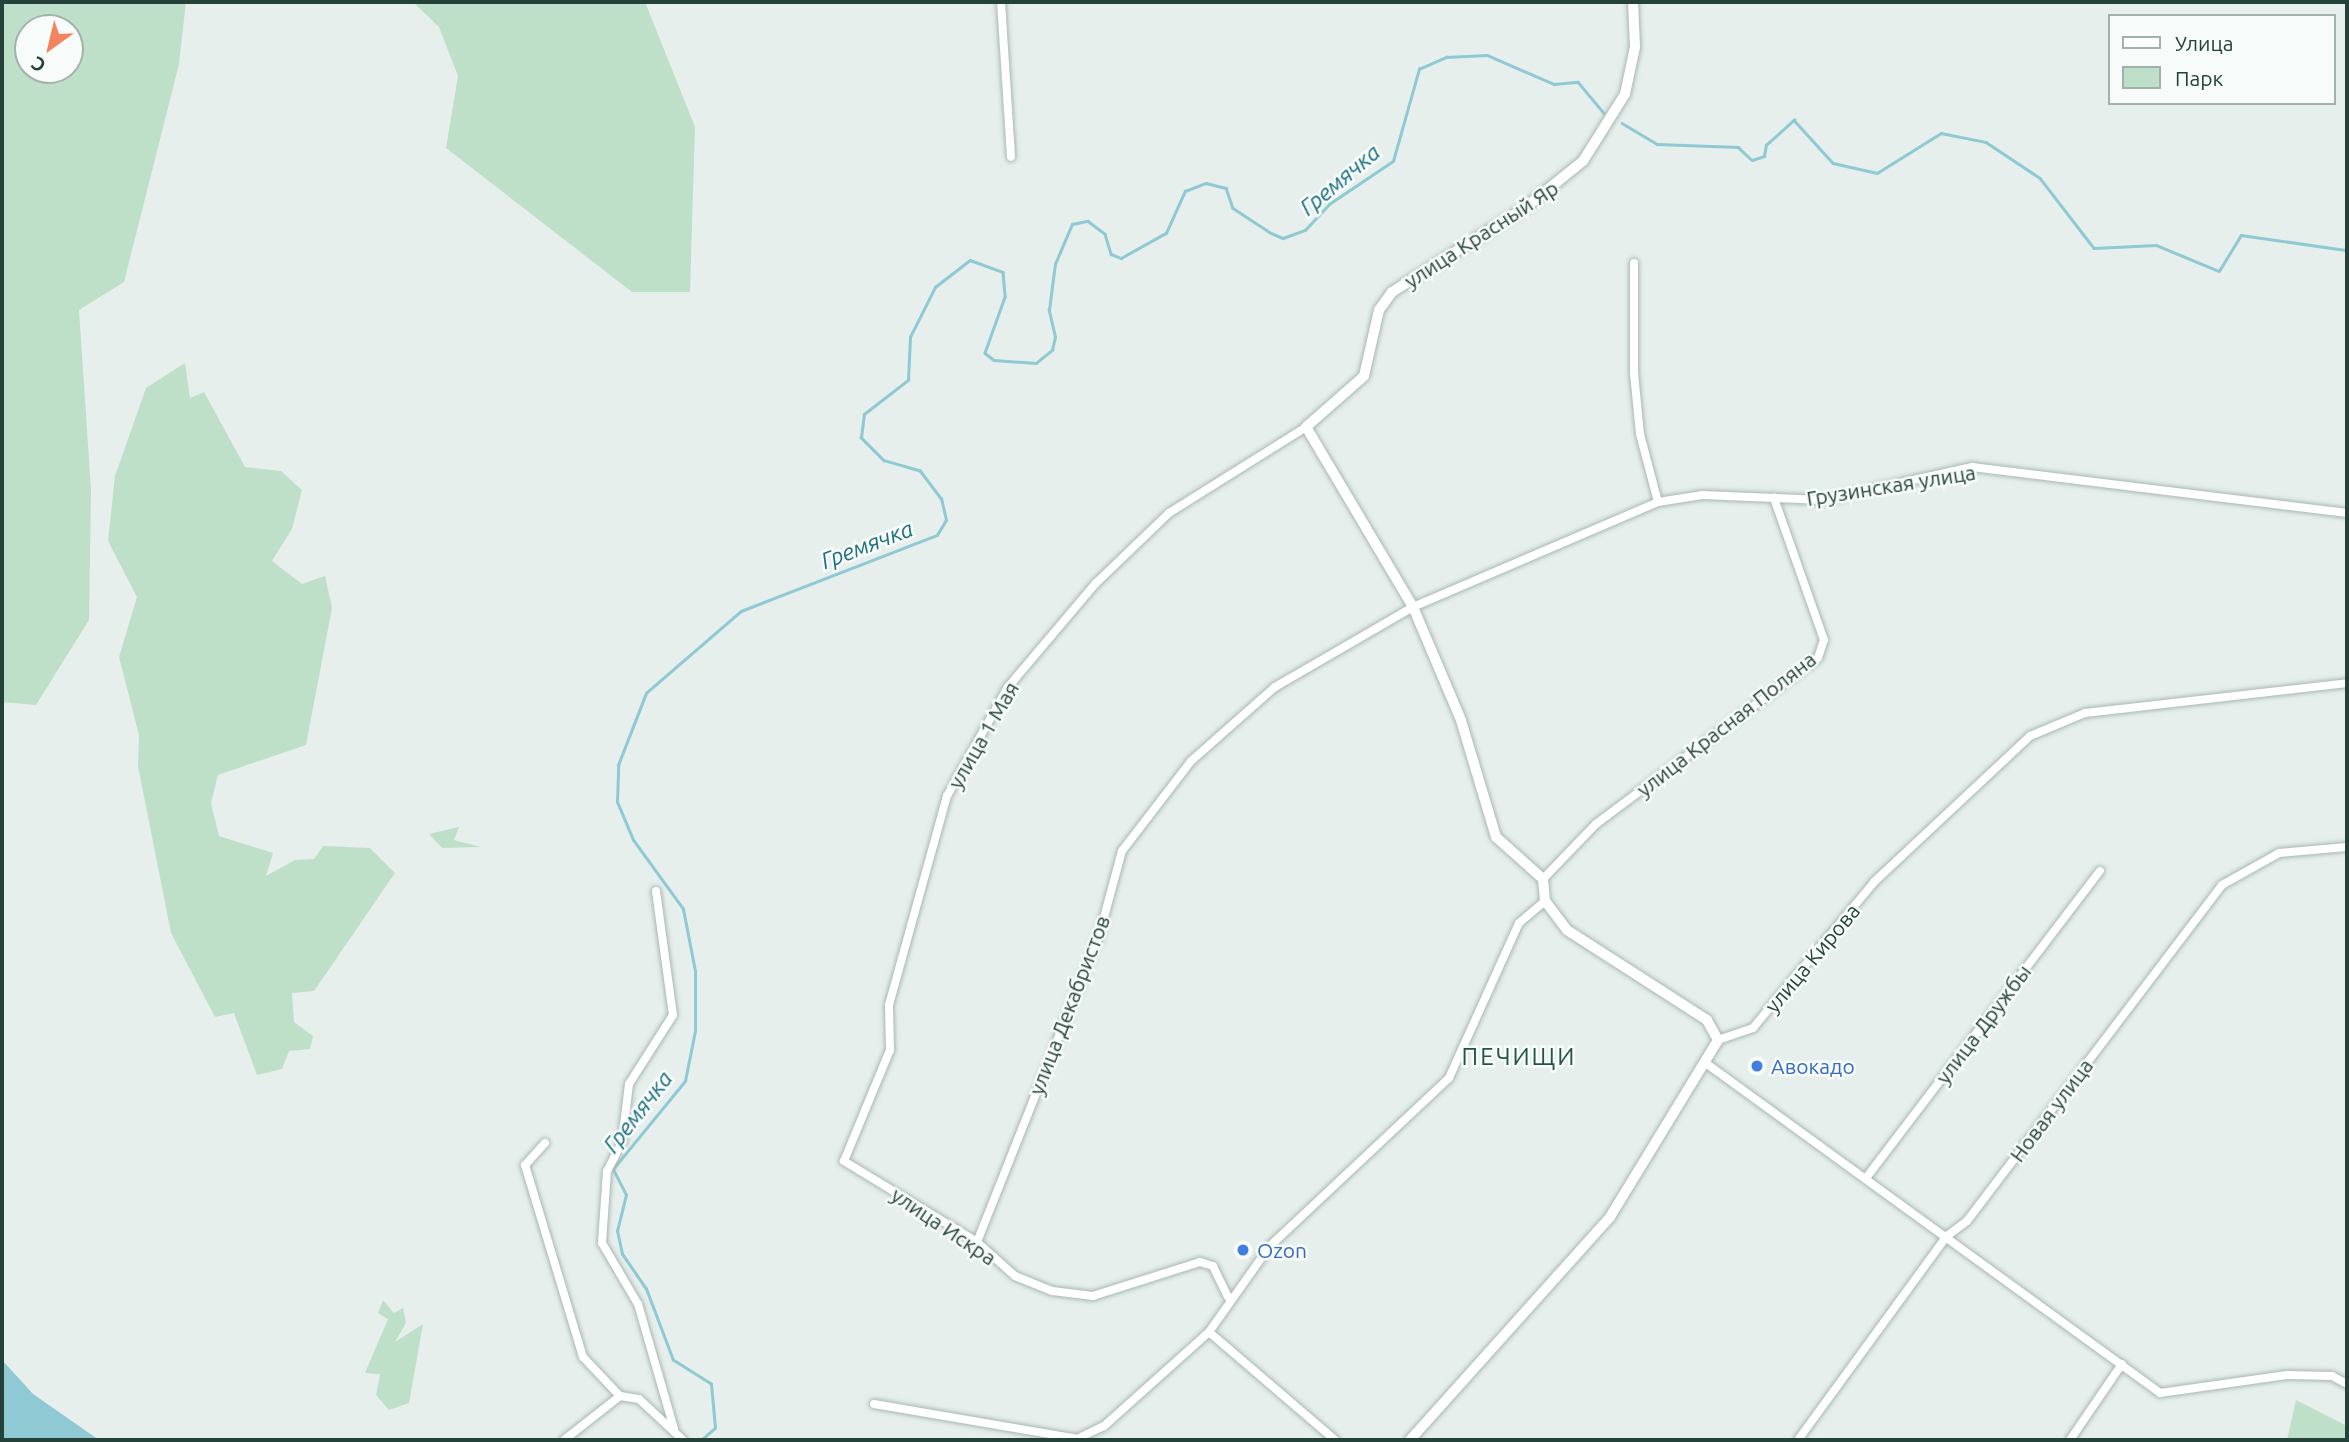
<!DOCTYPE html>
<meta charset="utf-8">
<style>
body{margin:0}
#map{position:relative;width:2349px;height:1442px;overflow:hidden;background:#e6efeb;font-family:Ubuntu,sans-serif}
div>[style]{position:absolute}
.green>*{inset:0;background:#bfe0c8}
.water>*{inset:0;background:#8ec9d4}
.stream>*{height:2.5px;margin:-1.25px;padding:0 1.25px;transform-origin:1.25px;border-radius:1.25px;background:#8ec9d4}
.roads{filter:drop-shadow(0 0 2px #a8b8b2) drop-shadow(0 0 2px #a8b8b2)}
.street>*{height:8px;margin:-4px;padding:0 4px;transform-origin:4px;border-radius:4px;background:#fff}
.secondary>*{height:10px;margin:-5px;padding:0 5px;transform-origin:5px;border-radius:5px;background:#fff}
.dots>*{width:19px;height:19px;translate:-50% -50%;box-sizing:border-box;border:4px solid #f7fbf9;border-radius:50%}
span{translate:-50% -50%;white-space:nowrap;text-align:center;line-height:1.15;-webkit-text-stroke:5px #f7fbf9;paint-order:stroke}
.street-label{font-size:21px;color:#24423a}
.shop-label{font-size:21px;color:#366cbe}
.left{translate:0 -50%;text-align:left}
.water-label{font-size:23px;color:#1c6f80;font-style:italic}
.quarter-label{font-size:24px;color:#1f5548;letter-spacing:2px}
.frame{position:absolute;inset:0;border:4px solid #24423a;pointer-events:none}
.legend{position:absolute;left:2108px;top:14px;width:228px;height:91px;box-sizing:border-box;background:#f7fbf9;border:2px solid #a3b1ad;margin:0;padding:9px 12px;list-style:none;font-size:21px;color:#24423a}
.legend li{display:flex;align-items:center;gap:14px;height:35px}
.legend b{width:35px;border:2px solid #a3b1ad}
.north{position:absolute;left:14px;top:14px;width:70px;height:70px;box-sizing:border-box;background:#f7fbf9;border:2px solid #a3b1ad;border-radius:50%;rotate:214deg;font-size:19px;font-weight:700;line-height:28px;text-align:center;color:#24423a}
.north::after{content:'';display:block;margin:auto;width:24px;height:32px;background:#f4845f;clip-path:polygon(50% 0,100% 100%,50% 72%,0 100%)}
</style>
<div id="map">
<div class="green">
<i style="clip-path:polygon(evenodd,2px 2px,186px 2px,179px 64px,124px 282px,79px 310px,91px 489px,89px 620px,36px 705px,2px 702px,2px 2px,70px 28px,70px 70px,28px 70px,28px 28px,70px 28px)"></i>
<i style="clip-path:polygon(413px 2px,645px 2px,695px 127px,690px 292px,632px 292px,446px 148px,458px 76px,439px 27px)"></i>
<i style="clip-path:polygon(185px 363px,190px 398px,204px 392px,245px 467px,281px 471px,302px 490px,292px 529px,272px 561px,302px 584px,325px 576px,332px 608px,306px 745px,218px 775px,211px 803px,219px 836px,273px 853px,266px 876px,295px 860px,314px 859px,323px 846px,370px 848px,395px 873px,314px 991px,292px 993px,294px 1022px,313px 1036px,310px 1049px,289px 1051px,282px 1069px,257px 1075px,234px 1013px,215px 1017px,171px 933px,138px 766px,139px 735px,119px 657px,137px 597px,108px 541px,115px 476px,146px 388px)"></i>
<i style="clip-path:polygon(459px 827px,454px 840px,481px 847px,442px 848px,429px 834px)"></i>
<i style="clip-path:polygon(383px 1300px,394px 1313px,403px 1308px,406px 1323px,395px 1342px,423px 1324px,409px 1403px,389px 1410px,376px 1395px,380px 1374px,365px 1373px,388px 1319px,378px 1313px)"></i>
<i style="clip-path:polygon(2296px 1400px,2347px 1426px,2347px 1440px,2287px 1440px)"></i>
</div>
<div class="water">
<i style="clip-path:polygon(2px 1360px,33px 1394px,99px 1440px,2px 1440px)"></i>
</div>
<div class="stream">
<i style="left:1622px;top:123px;width:41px;rotate:31deg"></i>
<i style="left:1657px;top:144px;width:81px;rotate:2.1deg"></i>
<i style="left:1738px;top:147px;width:19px;rotate:43deg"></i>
<i style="left:1752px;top:160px;width:13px;rotate:-18deg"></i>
<i style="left:1764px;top:156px;width:11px;rotate:-80deg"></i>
<i style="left:1766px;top:145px;width:38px;rotate:-42deg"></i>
<i style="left:1794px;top:120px;width:58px;rotate:47.8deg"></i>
<i style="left:1833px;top:163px;width:45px;rotate:12.8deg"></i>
<i style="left:1877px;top:173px;width:75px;rotate:-32deg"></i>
<i style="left:1941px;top:133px;width:46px;rotate:11.3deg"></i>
<i style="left:1986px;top:142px;width:65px;rotate:33.7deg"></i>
<i style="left:2040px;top:178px;width:88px;rotate:52.4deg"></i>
<i style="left:2094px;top:248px;width:62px;rotate:-2.8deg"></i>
<i style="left:2156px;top:245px;width:68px;rotate:22.4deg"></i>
<i style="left:2219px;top:271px;width:42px;rotate:-58.6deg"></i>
<i style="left:2241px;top:235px;width:107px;rotate:8.1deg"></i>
<i style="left:701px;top:1440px;width:18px;rotate:-41deg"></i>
<i style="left:715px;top:1428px;width:44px;rotate:-95.2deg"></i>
<i style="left:711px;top:1384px;width:45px;rotate:-147.7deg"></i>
<i style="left:673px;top:1360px;width:76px;rotate:-110.8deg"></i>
<i style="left:646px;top:1289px;width:42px;rotate:-124.4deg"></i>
<i style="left:622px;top:1254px;width:24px;rotate:-102deg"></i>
<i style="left:617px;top:1231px;width:37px;rotate:-76deg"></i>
<i style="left:626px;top:1195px;width:29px;rotate:-117deg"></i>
<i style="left:613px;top:1169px;width:114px;rotate:-50.7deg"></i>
<i style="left:685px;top:1081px;width:51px;rotate:-78.7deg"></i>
<i style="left:695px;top:1031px;width:60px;rotate:-90deg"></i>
<i style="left:695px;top:971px;width:63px;rotate:-101deg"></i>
<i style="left:683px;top:909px;width:85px;rotate:-125.9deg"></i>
<i style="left:633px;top:840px;width:41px;rotate:-112.8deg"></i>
<i style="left:617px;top:802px;width:37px;rotate:-88deg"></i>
<i style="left:618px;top:765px;width:77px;rotate:-68.7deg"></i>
<i style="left:646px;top:693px;width:125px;rotate:-40.8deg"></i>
<i style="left:741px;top:611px;width:210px;rotate:-21.2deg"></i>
<i style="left:937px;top:535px;width:17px;rotate:-59deg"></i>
<i style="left:946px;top:520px;width:22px;rotate:-103deg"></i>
<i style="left:941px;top:499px;width:35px;rotate:-127deg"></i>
<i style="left:920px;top:471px;width:37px;rotate:-164deg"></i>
<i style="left:884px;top:461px;width:33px;rotate:-135deg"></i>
<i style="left:861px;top:438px;width:24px;rotate:-83deg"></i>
<i style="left:864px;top:414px;width:56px;rotate:-37.7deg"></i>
<i style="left:908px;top:380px;width:43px;rotate:-87.3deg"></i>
<i style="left:910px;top:337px;width:56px;rotate:-63.4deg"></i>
<i style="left:935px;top:287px;width:44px;rotate:-37.6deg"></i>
<i style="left:970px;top:260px;width:35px;rotate:20deg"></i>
<i style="left:1003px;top:272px;width:25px;rotate:85deg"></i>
<i style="left:1005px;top:297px;width:59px;rotate:109.7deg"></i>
<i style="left:985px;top:353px;width:11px;rotate:38deg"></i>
<i style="left:994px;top:360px;width:42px;rotate:4.1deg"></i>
<i style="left:1036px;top:363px;width:21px;rotate:-39deg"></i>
<i style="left:1052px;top:350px;width:13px;rotate:-77deg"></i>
<i style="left:1055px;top:337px;width:28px;rotate:-103deg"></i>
<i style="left:1049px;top:310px;width:46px;rotate:-82.6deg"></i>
<i style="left:1055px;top:264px;width:43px;rotate:-67deg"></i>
<i style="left:1072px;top:224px;width:16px;rotate:-11deg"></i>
<i style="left:1088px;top:221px;width:21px;rotate:37deg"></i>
<i style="left:1105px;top:234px;width:21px;rotate:73deg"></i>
<i style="left:1111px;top:254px;width:11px;rotate:22deg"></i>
<i style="left:1121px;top:258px;width:51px;rotate:-29.1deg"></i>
<i style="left:1166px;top:233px;width:46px;rotate:-65.7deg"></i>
<i style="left:1185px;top:191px;width:22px;rotate:-21deg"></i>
<i style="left:1206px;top:183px;width:21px;rotate:14deg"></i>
<i style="left:1226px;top:188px;width:21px;rotate:71deg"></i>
<i style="left:1233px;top:208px;width:45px;rotate:33.3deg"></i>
<i style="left:1271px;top:233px;width:13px;rotate:23deg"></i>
<i style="left:1283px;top:238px;width:23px;rotate:-20deg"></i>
<i style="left:1305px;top:230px;width:35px;rotate:-47deg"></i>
<i style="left:1329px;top:204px;width:77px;rotate:-33.9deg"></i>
<i style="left:1393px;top:161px;width:96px;rotate:-74.2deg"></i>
<i style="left:1419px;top:69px;width:30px;rotate:-24deg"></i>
<i style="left:1446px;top:57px;width:41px;rotate:-2.8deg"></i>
<i style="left:1487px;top:55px;width:73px;rotate:23.4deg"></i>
<i style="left:1554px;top:84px;width:24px;rotate:-5deg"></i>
<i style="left:1578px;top:82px;width:40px;rotate:50deg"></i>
</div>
<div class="roads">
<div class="street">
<i style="left:1001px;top:2px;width:155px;rotate:86.3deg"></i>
<i style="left:1634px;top:263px;width:110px;rotate:90deg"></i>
<i style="left:1634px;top:373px;width:61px;rotate:84.4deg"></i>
<i style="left:1640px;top:434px;width:70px;rotate:75.2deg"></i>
<i style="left:1543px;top:879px;width:76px;rotate:-46.1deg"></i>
<i style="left:1596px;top:824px;width:277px;rotate:-36.8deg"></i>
<i style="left:1818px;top:658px;width:19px;rotate:-72deg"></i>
<i style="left:1824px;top:640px;width:151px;rotate:-109.4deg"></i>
<i style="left:656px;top:891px;width:125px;rotate:82.2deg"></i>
<i style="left:673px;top:1015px;width:82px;rotate:122.5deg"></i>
<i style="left:629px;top:1084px;width:58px;rotate:96.9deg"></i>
<i style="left:622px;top:1142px;width:33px;rotate:117deg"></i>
<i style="left:607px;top:1171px;width:72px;rotate:94deg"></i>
<i style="left:602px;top:1243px;width:71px;rotate:59.5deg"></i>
<i style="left:638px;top:1304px;width:130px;rotate:73.9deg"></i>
<i style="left:1718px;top:1040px;width:37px;rotate:-19deg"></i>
<i style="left:1753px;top:1028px;width:190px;rotate:-50.3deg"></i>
<i style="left:1874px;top:882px;width:214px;rotate:-43.1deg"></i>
<i style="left:2030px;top:736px;width:60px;rotate:-22.7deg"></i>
<i style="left:2085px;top:713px;width:264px;rotate:-6.5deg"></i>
<i style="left:1707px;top:1064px;width:560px;rotate:35.99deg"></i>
<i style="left:2160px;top:1393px;width:128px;rotate:-8.1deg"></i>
<i style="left:2287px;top:1375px;width:45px;rotate:1.3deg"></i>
<i style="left:2332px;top:1376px;width:17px;rotate:28deg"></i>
<i style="left:545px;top:1143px;width:30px;rotate:132deg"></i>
<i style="left:525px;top:1165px;width:201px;rotate:73.2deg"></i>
<i style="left:583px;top:1357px;width:54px;rotate:46.5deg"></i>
<i style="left:1866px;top:1178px;width:386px;rotate:-52.7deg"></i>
<i style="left:977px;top:1242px;width:329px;rotate:-68.3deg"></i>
<i style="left:1099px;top:936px;width:88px;rotate:-74.9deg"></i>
<i style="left:1122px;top:851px;width:113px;rotate:-52.5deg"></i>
<i style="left:1191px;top:761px;width:112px;rotate:-41.4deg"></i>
<i style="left:1275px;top:687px;width:160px;rotate:-30.1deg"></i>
<i style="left:1413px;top:607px;width:267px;rotate:-23.2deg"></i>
<i style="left:1658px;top:502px;width:45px;rotate:-9deg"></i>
<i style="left:1702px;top:495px;width:122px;rotate:2.3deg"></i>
<i style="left:1824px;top:500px;width:152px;rotate:-12.6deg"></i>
<i style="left:1972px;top:467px;width:378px;rotate:7deg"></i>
<i style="left:1228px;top:1297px;width:34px;rotate:-116deg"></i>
<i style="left:1213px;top:1266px;width:14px;rotate:-163deg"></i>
<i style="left:1200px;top:1262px;width:112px;rotate:162.4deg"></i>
<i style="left:1093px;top:1296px;width:41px;rotate:-173deg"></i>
<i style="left:1052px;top:1291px;width:40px;rotate:-158deg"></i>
<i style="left:1015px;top:1276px;width:51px;rotate:-138.2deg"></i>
<i style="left:977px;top:1242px;width:156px;rotate:-148.7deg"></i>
<i style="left:844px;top:1161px;width:120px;rotate:-67.5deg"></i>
<i style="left:890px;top:1050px;width:45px;rotate:-91.3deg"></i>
<i style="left:889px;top:1005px;width:217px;rotate:-74.5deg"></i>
<i style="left:947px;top:796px;width:125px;rotate:-60.8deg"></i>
<i style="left:1008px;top:687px;width:136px;rotate:-49.8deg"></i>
<i style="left:1096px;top:583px;width:101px;rotate:-43.8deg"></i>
<i style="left:1169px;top:513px;width:162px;rotate:-32.1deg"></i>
<i style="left:1209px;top:1332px;width:166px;rotate:40.6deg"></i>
<i style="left:874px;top:1404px;width:213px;rotate:9.7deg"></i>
<i style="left:1081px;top:1437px;width:25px;rotate:-26deg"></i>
<i style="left:1104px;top:1426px;width:141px;rotate:-41.8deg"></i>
<i style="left:1209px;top:1332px;width:105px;rotate:-54.7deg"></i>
<i style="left:1270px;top:1246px;width:245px;rotate:-43.2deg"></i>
<i style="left:1449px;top:1078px;width:170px;rotate:-65.7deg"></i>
<i style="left:1519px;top:923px;width:34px;rotate:-40deg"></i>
<i style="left:564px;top:1440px;width:71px;rotate:-38.2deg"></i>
<i style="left:620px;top:1396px;width:19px;rotate:9deg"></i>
<i style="left:639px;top:1399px;width:60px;rotate:43deg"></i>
<i style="left:1798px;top:1440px;width:253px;rotate:-53.9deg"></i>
<i style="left:1947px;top:1236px;width:25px;rotate:-37deg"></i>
<i style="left:1967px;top:1221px;width:422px;rotate:-52.8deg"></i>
<i style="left:2222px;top:885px;width:65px;rotate:-29.3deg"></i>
<i style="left:2279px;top:853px;width:68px;rotate:-5deg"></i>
<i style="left:2070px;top:1440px;width:92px;rotate:-55.6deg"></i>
</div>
<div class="secondary">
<i style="left:1410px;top:1440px;width:300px;rotate:-48.1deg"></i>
<i style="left:1610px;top:1217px;width:207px;rotate:-58.6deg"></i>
<i style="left:1718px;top:1040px;width:23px;rotate:-119deg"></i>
<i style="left:1707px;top:1020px;width:166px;rotate:-147.3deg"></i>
<i style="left:1567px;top:930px;width:36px;rotate:-127deg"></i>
<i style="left:1545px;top:901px;width:22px;rotate:-95deg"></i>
<i style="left:1543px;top:879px;width:63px;rotate:-138.2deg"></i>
<i style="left:1496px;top:837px;width:122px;rotate:-106.7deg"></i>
<i style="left:1461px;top:720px;width:123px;rotate:-113deg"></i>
<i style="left:1413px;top:607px;width:209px;rotate:-120.7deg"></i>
<i style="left:1306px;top:427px;width:77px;rotate:-41.3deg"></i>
<i style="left:1364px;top:376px;width:68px;rotate:-77.2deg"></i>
<i style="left:1379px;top:310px;width:22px;rotate:-54deg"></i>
<i style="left:1392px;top:292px;width:159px;rotate:-32.4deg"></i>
<i style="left:1526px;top:207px;width:73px;rotate:-38.9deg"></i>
<i style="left:1583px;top:161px;width:79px;rotate:-57.9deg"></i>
<i style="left:1625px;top:94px;width:48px;rotate:-78deg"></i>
<i style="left:1635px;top:47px;width:45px;rotate:-92.5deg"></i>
</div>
</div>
<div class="dots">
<i style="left:1757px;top:1066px;background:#3f7fe0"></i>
<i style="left:1243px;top:1250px;background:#3f7fe0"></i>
</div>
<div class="street-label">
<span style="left:1481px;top:234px;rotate:-33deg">улица Красный Яр</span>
<span style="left:1891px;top:485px;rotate:-9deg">Грузинская улица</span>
<span style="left:1726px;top:724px;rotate:-38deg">улица Красная Поляна</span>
<span style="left:983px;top:735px;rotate:-60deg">улица 1 Мая</span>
<span style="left:1812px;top:958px;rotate:-50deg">улица Кирова</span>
<span style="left:1069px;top:1005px;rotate:-69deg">улица Декабристов</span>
<span style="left:1983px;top:1024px;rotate:-53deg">улица Дружбы</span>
<span style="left:2051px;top:1110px;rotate:-53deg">Новая улица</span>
<span style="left:944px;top:1226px;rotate:34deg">улица Искра</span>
</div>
<div class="shop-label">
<span class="left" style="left:1771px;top:1066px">Авокадо</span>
<span class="left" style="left:1257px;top:1250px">Ozon</span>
</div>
<div class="water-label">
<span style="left:1340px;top:180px;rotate:-40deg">Гремячка</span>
<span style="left:867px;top:545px;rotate:-21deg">Гремячка</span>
<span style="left:638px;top:1112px;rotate:-52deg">Гремячка</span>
</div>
<div class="quarter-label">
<span style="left:1519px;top:1057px">ПЕЧИЩИ</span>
</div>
<div class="frame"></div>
<ul class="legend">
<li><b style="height:9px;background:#fff"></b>Улица</li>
<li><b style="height:19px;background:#bfe0c8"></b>Парк</li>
</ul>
<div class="north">С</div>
</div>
